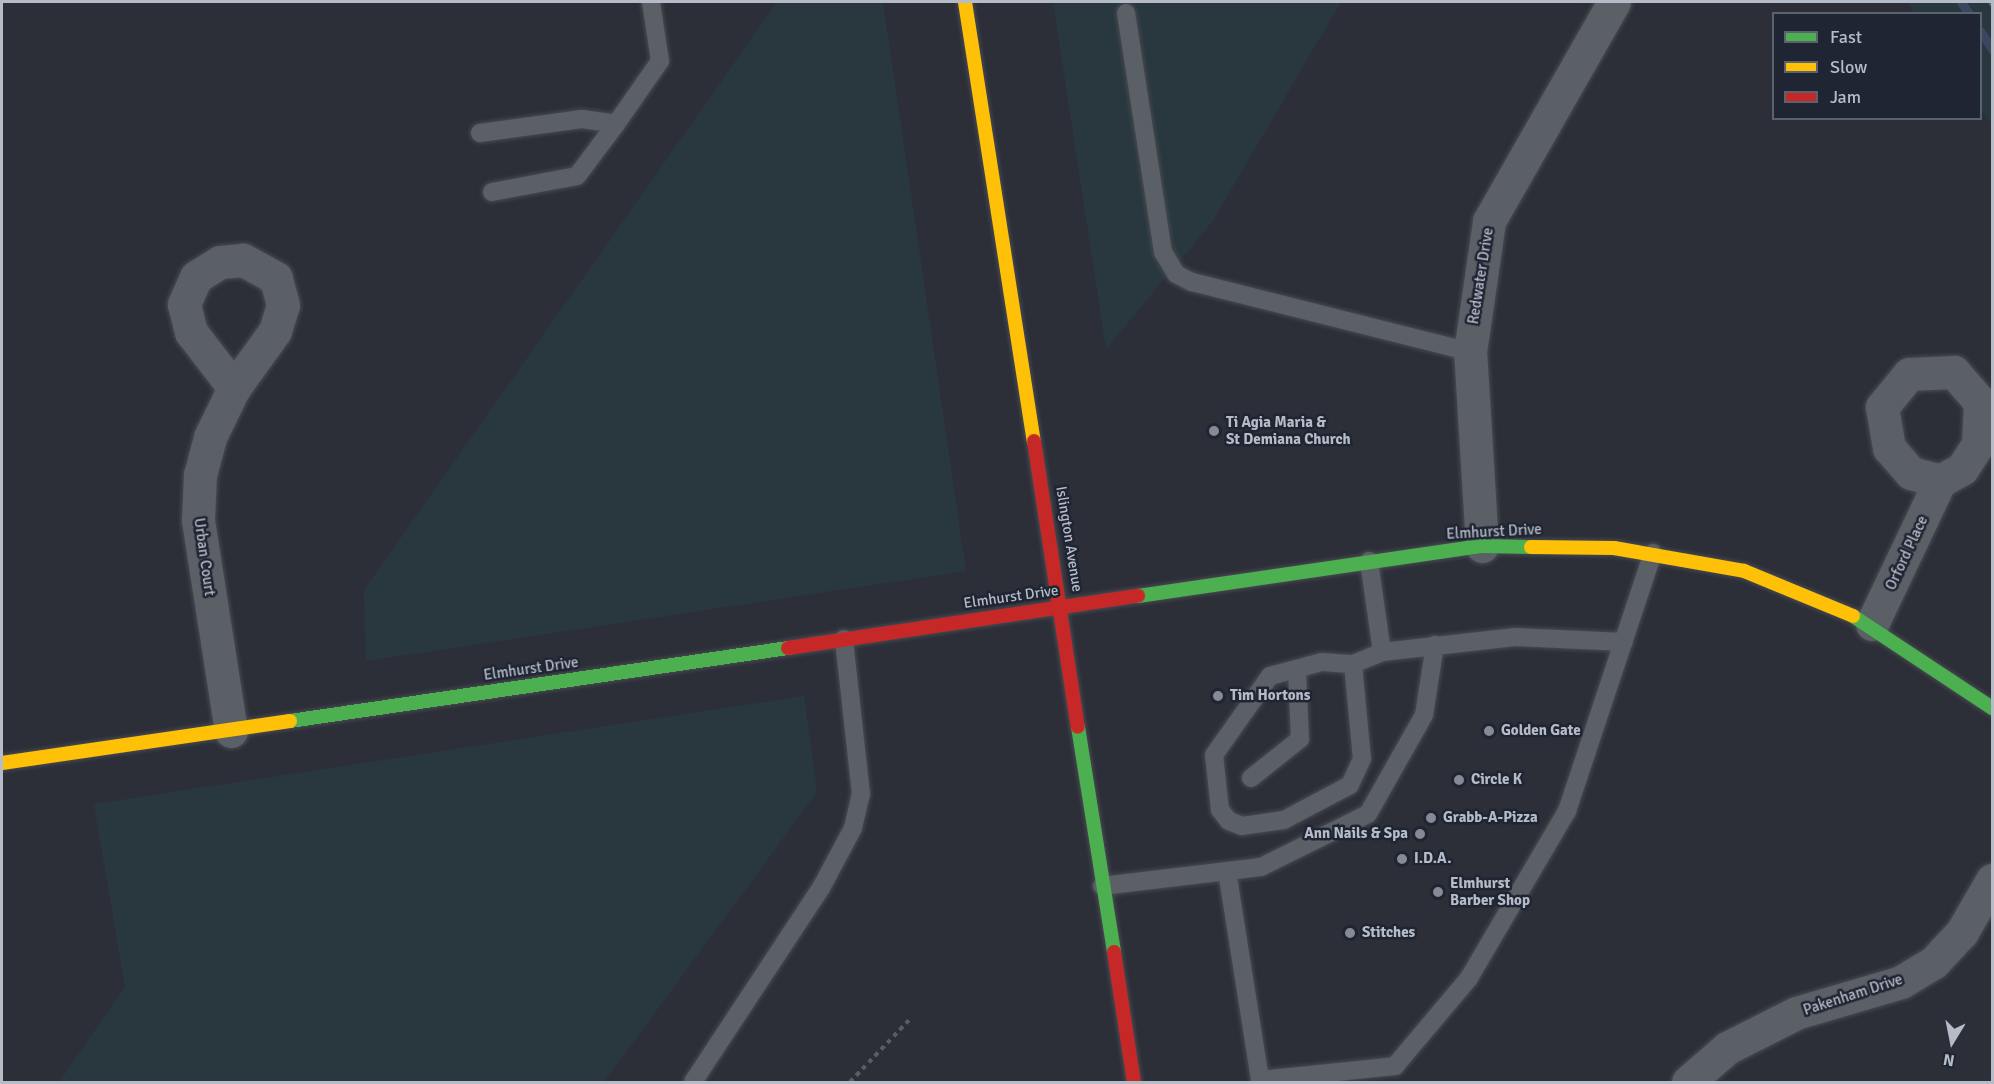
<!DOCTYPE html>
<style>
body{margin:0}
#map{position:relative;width:1994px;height:1084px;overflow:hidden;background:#2c2f38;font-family:Signika,sans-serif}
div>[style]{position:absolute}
.green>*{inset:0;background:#29383e}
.stream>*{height:9px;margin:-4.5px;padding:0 4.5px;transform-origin:4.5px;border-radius:4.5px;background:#3b4761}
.path>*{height:4px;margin-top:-2px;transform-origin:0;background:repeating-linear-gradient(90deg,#595d63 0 4.5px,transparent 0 9px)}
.roads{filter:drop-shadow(0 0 2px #484a51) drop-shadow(0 0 2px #484a51)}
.lane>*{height:18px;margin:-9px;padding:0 9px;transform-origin:9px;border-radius:9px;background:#5b5f66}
.street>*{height:33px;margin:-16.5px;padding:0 16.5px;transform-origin:16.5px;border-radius:16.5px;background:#5b5f66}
.fast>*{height:14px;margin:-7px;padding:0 7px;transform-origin:7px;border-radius:7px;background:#4caf50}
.slow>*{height:14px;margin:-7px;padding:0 7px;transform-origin:7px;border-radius:7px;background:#ffc107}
.jam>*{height:14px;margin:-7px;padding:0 7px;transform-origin:7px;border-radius:7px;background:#c62828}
.dots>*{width:16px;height:16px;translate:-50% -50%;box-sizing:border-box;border:3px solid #1f2533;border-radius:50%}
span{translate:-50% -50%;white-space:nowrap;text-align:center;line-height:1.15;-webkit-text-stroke:5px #1f2533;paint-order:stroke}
.street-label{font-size:15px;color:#b6bbc8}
.poi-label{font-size:15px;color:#b6bbc8;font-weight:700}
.left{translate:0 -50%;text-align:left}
.right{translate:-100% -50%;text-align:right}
.frame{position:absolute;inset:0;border:3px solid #b6bbc8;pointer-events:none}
.legend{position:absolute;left:1772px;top:12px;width:210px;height:108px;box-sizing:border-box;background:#1f2533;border:2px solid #5b616f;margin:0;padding:8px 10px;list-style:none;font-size:18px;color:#b6bbc8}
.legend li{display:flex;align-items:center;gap:12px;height:30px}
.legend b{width:30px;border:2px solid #5b616f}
.north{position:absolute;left:1922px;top:1012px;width:60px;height:60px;-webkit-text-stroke:4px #1f2533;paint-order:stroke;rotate:190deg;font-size:16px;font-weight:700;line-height:24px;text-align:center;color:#b6bbc8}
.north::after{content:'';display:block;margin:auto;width:21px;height:27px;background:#b6bbc8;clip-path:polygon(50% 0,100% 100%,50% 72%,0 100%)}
</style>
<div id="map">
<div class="green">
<i style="clip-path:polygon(777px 2px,883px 2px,966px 571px,366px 661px,364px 590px)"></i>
<i style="clip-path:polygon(1053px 2px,1341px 2px,1212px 222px,1106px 349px)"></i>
<i style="clip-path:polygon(1908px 2px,1992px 2px,1992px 124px,1981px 108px,1980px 14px,1914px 13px)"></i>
<i style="clip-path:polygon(804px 696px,817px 792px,604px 1082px,59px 1082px,125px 987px,94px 804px)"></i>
</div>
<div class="stream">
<i style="left:1961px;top:2px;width:14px;rotate:56deg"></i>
<i style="left:1980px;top:31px;width:22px;rotate:56deg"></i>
</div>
<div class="path">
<i style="left:1990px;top:2px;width:4px;rotate:63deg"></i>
<i style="left:850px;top:1082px;width:88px;rotate:-46.4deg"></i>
</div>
<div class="roads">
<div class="lane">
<i style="left:1126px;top:13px;width:242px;rotate:81.2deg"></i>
<i style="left:1163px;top:252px;width:26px;rotate:59deg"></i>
<i style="left:1176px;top:274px;width:18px;rotate:27deg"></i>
<i style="left:1192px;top:282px;width:287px;rotate:14.1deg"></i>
<i style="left:480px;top:133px;width:103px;rotate:-7.8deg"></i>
<i style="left:582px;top:119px;width:34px;rotate:8deg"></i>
<i style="left:616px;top:124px;width:77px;rotate:-55.1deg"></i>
<i style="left:660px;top:61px;width:60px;rotate:-98.7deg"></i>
<i style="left:492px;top:192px;width:86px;rotate:-10.7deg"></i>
<i style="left:577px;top:176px;width:65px;rotate:-53.1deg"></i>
<i style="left:1369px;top:561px;width:92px;rotate:81.9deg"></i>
<i style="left:1353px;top:664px;width:95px;rotate:84.6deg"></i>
<i style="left:1362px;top:759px;width:29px;rotate:115deg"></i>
<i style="left:1350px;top:785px;width:75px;rotate:152.1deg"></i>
<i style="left:1284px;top:820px;width:42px;rotate:171.9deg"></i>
<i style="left:1242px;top:826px;width:14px;rotate:-159deg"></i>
<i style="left:1229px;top:821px;width:14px;rotate:-129deg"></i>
<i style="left:1220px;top:810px;width:55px;rotate:-96.2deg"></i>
<i style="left:1214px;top:755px;width:97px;rotate:-54.7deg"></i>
<i style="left:1270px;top:676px;width:54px;rotate:-15.1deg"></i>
<i style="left:1322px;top:662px;width:31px;rotate:4deg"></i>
<i style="left:1353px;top:664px;width:31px;rotate:-22deg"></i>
<i style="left:1382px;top:652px;width:134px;rotate:-6.4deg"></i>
<i style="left:1515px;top:637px;width:109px;rotate:2.6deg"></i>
<i style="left:1251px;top:778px;width:63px;rotate:-38.5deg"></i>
<i style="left:1300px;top:739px;width:70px;rotate:-92.5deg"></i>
<i style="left:1227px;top:871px;width:212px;rotate:81deg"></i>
<i style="left:1260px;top:1080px;width:136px;rotate:-5.9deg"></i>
<i style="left:1395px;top:1066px;width:115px;rotate:-49.9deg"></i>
<i style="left:1469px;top:978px;width:194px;rotate:-59.6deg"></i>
<i style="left:1567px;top:811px;width:272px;rotate:-71.6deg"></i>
<i style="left:1102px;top:886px;width:160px;rotate:-6.8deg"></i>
<i style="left:1261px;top:867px;width:119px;rotate:-26.4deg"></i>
<i style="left:1368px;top:814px;width:114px;rotate:-60.5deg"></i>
<i style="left:1424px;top:715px;width:71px;rotate:-81.1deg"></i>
<i style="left:693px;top:1082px;width:232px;rotate:-56.6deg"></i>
<i style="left:821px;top:888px;width:68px;rotate:-61.9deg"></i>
<i style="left:853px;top:828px;width:35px;rotate:-77deg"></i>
<i style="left:861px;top:794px;width:156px;rotate:-96.3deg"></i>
</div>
<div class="street">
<i style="left:1482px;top:546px;width:194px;rotate:-93.5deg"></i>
<i style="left:1470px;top:352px;width:132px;rotate:-81.7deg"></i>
<i style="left:1489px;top:221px;width:252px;rotate:-60.3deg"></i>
<i style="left:1872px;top:624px;width:158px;rotate:-64.6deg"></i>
<i style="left:1940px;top:481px;width:25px;rotate:-29deg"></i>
<i style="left:1962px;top:469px;width:30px;rotate:-57deg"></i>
<i style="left:1978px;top:444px;width:42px;rotate:-87.3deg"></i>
<i style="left:1980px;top:402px;width:40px;rotate:-131deg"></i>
<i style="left:1954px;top:372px;width:45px;rotate:177.5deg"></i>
<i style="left:1909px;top:374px;width:43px;rotate:129.3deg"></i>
<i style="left:1882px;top:407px;width:42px;rotate:80.3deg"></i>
<i style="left:1889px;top:448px;width:33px;rotate:49deg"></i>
<i style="left:1911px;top:473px;width:30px;rotate:15deg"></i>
<i style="left:231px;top:731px;width:214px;rotate:-98.9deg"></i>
<i style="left:198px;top:520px;width:45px;rotate:-87.5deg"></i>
<i style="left:200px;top:475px;width:39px;rotate:-75deg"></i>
<i style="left:210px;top:437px;width:55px;rotate:-63.9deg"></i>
<i style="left:234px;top:388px;width:70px;rotate:-54.3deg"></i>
<i style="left:275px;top:331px;width:27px;rotate:-73deg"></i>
<i style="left:283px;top:305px;width:28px;rotate:-105deg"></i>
<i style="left:276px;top:278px;width:38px;rotate:-151deg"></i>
<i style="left:243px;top:260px;width:23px;rotate:175deg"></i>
<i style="left:220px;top:262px;width:28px;rotate:148deg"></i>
<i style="left:196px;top:277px;width:30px;rotate:114deg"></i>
<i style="left:184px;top:304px;width:29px;rotate:76deg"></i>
<i style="left:191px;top:332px;width:71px;rotate:52.5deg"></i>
<i style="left:1688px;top:1082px;width:52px;rotate:-41.1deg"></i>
<i style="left:1727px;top:1048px;width:77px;rotate:-26.9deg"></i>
<i style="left:1796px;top:1013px;width:109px;rotate:-16.4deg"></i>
<i style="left:1901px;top:982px;width:39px;rotate:-31deg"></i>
<i style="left:1934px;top:962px;width:41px;rotate:-47deg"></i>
<i style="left:1962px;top:932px;width:60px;rotate:-60deg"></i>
</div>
<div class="fast">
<i style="left:1138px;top:596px;width:348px;rotate:-8.3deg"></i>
<i style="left:1482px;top:546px;width:49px;rotate:1.2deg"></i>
<i style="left:1853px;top:616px;width:167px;rotate:33.5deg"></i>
<i style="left:290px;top:721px;width:503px;rotate:-8.34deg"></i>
<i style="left:1078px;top:727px;width:228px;rotate:80.9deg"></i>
</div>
<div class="slow">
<i style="left:965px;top:2px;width:444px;rotate:81.1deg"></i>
<i style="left:1531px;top:547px;width:83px;rotate:0.7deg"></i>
<i style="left:1614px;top:548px;width:132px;rotate:10deg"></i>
<i style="left:1744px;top:571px;width:118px;rotate:22.4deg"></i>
<i style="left:2px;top:763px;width:291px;rotate:-8.3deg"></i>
</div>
<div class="jam">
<i style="left:1034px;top:441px;width:289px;rotate:81.3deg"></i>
<i style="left:788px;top:648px;width:354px;rotate:-8.5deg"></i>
<i style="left:1114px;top:952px;width:132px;rotate:81.3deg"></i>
</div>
</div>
<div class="dots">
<i style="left:1214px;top:431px;background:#868a96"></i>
<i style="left:1218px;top:696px;background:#868a96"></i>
<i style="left:1489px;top:731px;background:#868a96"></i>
<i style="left:1459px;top:780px;background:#868a96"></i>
<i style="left:1431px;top:818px;background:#868a96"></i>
<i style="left:1420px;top:834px;background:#868a96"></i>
<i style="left:1402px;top:859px;background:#868a96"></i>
<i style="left:1438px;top:892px;background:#868a96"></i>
<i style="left:1350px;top:933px;background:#868a96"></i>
</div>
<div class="street-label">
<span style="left:1481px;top:276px;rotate:-81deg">Redwater Drive</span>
<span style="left:1494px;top:532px;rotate:-3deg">Elmhurst Drive</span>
<span style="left:1069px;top:539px;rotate:81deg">Islington Avenue</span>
<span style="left:1907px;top:553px;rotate:-65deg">Orford Place</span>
<span style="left:204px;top:557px;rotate:82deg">Urban Court</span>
<span style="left:1011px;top:597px;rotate:-8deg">Elmhurst Drive</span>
<span style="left:531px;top:669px;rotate:-8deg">Elmhurst Drive</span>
<span style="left:1853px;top:995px;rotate:-18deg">Pakenham Drive</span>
</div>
<div class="poi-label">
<span class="left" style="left:1226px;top:431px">Ti Agia Maria &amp;<br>St Demiana Church</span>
<span class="left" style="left:1230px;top:696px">Tim Hortons</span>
<span class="left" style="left:1501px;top:731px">Golden Gate</span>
<span class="left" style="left:1471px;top:780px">Circle K</span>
<span class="left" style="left:1443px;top:818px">Grabb-A-Pizza</span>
<span class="right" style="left:1408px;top:834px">Ann Nails &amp; Spa</span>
<span class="left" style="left:1414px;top:859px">I.D.A.</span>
<span class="left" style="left:1450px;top:892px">Elmhurst<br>Barber Shop</span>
<span class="left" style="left:1362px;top:933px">Stitches</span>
</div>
<div class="frame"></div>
<ul class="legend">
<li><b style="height:8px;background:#4caf50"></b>Fast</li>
<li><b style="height:8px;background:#ffc107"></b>Slow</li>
<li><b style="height:8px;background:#c62828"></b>Jam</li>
</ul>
<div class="north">N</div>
</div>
